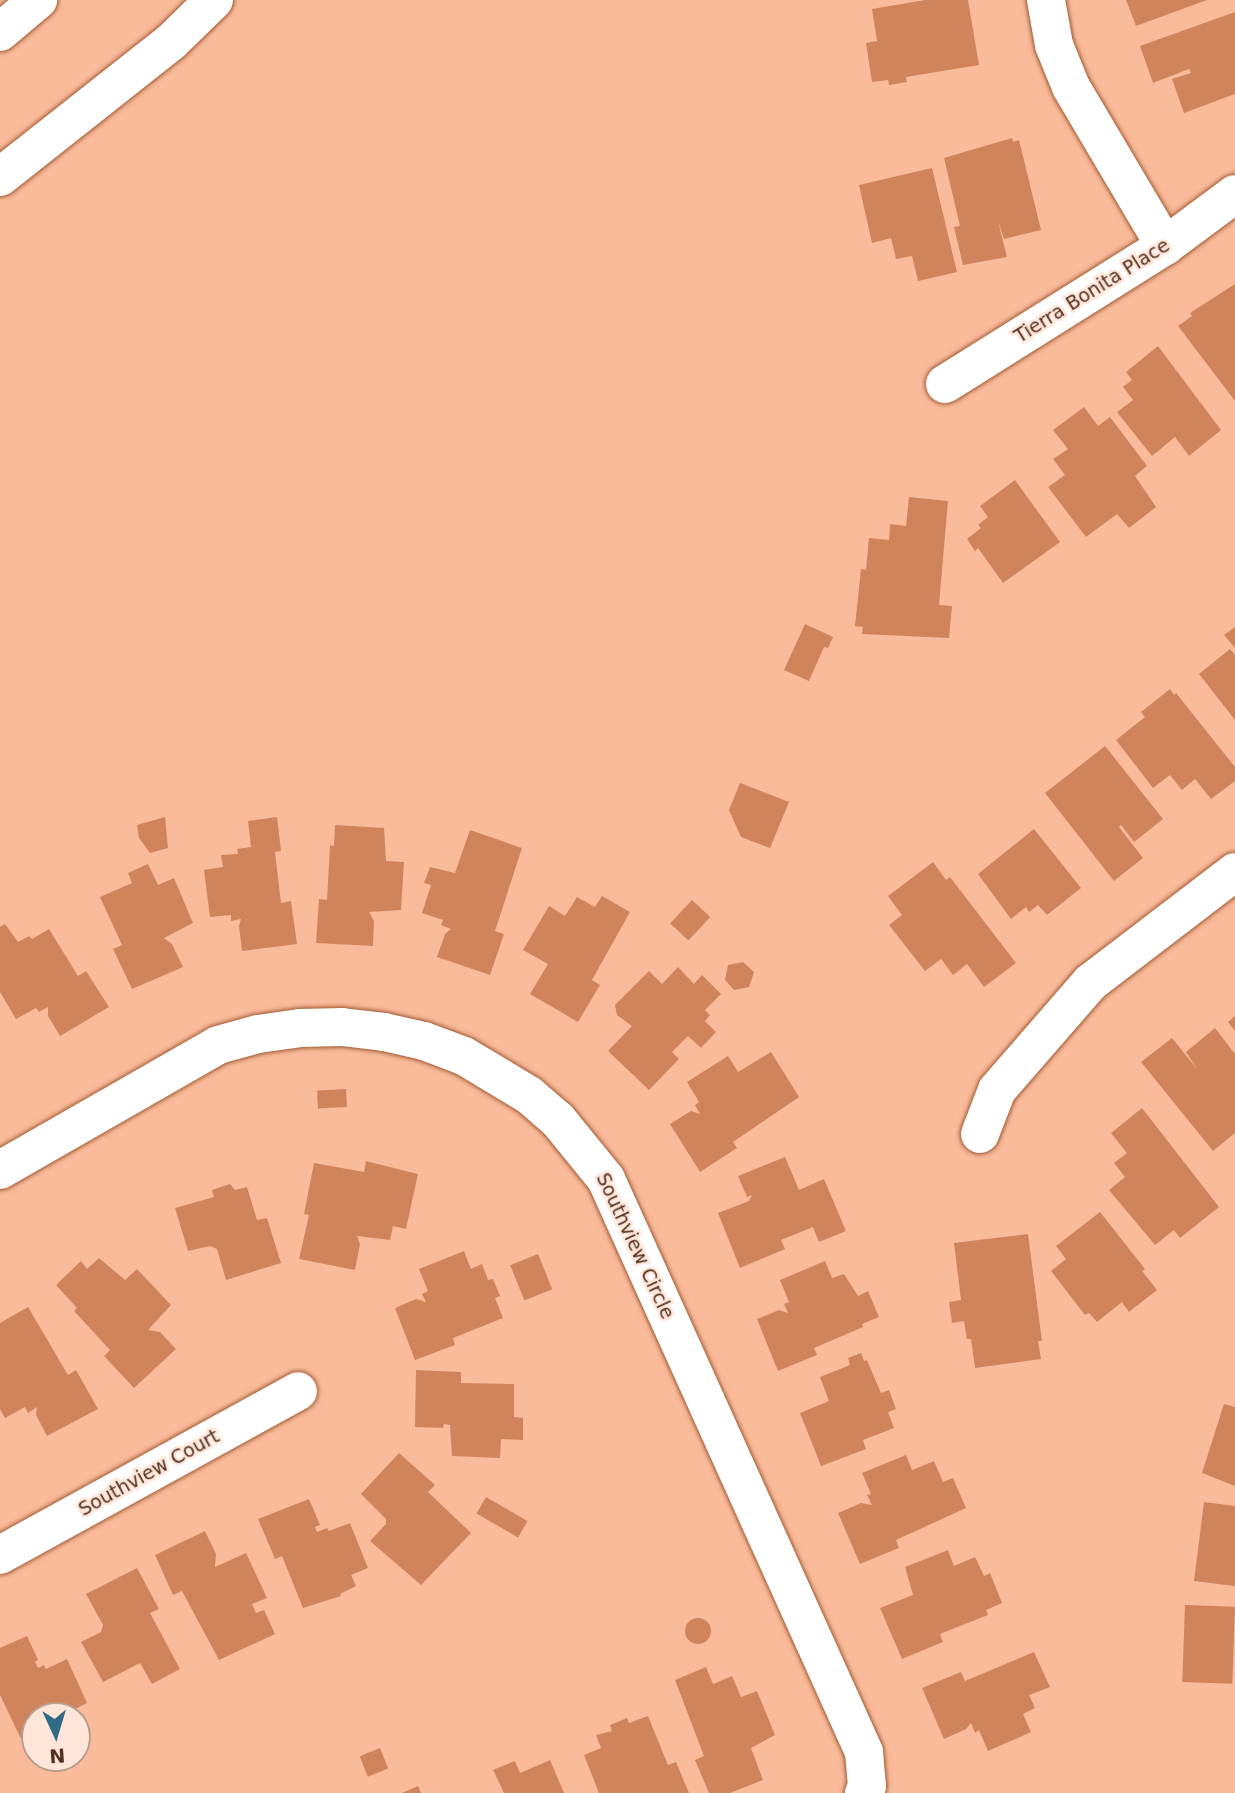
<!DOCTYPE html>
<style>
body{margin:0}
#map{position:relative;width:1235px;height:1793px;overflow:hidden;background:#fabb9a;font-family:"DejaVu Sans",sans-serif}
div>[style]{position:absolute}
.building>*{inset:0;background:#cf845c;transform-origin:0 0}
.round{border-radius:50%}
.roads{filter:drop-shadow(0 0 2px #a25b33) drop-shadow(0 0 2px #a25b33)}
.minor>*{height:38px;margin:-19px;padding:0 19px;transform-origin:19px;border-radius:19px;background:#fff}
.major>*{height:38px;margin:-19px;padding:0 19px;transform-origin:19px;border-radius:19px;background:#fff}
span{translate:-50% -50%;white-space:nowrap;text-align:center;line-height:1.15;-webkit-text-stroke:5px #ffe6d9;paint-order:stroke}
.street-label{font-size:19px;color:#513120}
.north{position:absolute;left:21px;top:1702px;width:70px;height:70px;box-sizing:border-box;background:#ffe6d9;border:2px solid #b99e8f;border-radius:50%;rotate:176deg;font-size:19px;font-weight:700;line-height:28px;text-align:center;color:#513120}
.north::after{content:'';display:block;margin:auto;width:24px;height:32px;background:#306a83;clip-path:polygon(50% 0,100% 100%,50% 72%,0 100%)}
</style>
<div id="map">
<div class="building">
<i style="clip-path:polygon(925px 0,968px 0,979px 65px,906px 77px,907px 82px,889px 85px,888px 80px,872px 82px,866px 43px,877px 41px,872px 9px)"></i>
<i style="clip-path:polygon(1126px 0,1207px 0,1136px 26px)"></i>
<i style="clip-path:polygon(1235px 12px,1235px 94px,1184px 113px,1172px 79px,1191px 73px,1189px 69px,1153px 83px,1140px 46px)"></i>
<i style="clip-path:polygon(1012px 138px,1013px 142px,1019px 140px,1041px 230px,1004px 239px,998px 221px,1007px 257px,963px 265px,954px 227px,960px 226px,944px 158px)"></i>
<i style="clip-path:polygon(932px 168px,957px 272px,918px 281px,912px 256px,896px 259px,891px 238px,872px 243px,859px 185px)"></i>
<i style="clip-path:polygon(1235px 284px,1235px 401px,1178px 326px,1192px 316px,1190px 313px)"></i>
<i style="clip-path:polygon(1158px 346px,1221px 430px,1189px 456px,1175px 437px,1152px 456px,1117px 412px,1133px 400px,1123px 387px,1132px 380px,1126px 372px)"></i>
<i style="clip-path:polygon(1084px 407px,1098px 426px,1110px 417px,1147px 466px,1135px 476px,1156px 507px,1129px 528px,1117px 514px,1086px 537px,1048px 487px,1065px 475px,1053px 459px,1068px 449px,1053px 430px)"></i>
<i style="clip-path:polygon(1015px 480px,1060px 542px,1003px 583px,978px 548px,975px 551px,967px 539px,981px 528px,978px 525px,988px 517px,980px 506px)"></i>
<i style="clip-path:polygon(909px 497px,948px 501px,939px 605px,952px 606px,949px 638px,862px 634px,863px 627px,855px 626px,861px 569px,866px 570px,869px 538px,889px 540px,890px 524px,906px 526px)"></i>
<i style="clip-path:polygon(805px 624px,833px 637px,828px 648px,824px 647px,809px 681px,784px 670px)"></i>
<i style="clip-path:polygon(1235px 627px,1235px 648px,1224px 635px)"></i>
<i style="clip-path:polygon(1230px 649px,1235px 655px,1235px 720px,1199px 674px)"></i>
<i style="clip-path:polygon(1170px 689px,1174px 695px,1176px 693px,1235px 767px,1235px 781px,1211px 799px,1195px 779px,1182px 790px,1170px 775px,1153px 788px,1116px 740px,1145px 717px,1141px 712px)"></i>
<i style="clip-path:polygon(1105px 746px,1163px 819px,1134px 842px,1121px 825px,1119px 827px,1143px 858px,1114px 881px,1045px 793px)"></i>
<i style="clip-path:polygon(740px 783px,789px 802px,770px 848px,741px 837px,729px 810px)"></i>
<i style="clip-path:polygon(165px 817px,168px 848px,150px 853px,139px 838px,137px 825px)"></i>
<i style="clip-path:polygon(277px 817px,281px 851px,275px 852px,281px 903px,291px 901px,297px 944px,242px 951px,239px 926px,241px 919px,231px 921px,231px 915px,210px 917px,204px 870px,223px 867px,221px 855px,238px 854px,237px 849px,251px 847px,248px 821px)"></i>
<i style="clip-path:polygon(335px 825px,384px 828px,386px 861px,404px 862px,401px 910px,369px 912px,374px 921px,373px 946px,316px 943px,319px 899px,327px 900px,330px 845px,334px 846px)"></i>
<i style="clip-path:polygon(1034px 829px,1081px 888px,1047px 915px,1038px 905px,1029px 912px,1026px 907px,1011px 919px,978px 874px)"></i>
<i style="clip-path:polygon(470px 830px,522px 848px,495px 931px,504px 934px,490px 975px,437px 957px,445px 934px,451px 929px,441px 925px,443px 920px,422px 913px,431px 885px,424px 883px,430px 867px,455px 873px)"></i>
<i style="clip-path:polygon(933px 862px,946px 880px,950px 877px,1016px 963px,984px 987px,967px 964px,953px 975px,941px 959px,925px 971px,889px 925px,902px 915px,888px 896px)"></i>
<i style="clip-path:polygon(148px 864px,158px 885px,174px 878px,193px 923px,164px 938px,172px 944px,183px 967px,132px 989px,113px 949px,122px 945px,100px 897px,132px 883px,128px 873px)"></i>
<i style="clip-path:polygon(602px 896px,630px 912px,592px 980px,600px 985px,578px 1022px,530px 994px,548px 964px,523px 950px,549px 906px,565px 916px,577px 897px,595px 907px)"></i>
<i style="left:692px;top:900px;width:25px;height:32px;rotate:43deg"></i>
<i style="clip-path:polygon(5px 924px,18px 942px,29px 936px,32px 939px,49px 929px,78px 976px,86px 971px,109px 1007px,60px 1036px,48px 1016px,48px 1007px,39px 1012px,36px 1008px,16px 1019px,0 992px,0 927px)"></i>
<i style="clip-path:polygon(743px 962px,754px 972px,749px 987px,734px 990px,725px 980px,728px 965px)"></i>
<i style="clip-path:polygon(678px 967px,694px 984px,702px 975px,721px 994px,705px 1010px,710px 1015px,705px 1021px,716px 1032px,701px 1048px,688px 1036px,672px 1052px,679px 1059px,649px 1090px,608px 1051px,632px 1026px,617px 1015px,615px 1005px,649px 971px,662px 984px)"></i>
<i style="clip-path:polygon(1235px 1016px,1235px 1031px,1228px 1022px)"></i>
<i style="clip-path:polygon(1215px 1028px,1235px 1054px,1235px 1133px,1213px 1151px,1141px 1062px,1172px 1038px,1197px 1069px,1186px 1052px)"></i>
<i style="clip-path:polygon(771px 1052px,799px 1097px,733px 1142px,737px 1148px,700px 1172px,670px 1124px,691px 1111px,700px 1114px,695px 1105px,699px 1102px,687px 1082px,728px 1056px,738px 1072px)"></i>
<i style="left:346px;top:1089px;width:18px;height:29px;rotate:87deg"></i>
<i style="clip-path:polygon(1142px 1108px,1219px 1207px,1180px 1238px,1174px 1230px,1155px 1245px,1109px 1190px,1125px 1177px,1114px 1163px,1127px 1153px,1111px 1133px)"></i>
<i style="clip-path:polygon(785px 1157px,799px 1190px,824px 1179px,846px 1231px,819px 1242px,813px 1227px,781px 1240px,785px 1249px,740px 1268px,718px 1213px,749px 1201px,752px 1195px,747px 1197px,738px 1176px)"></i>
<i style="clip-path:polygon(366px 1161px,418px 1174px,406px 1229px,393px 1226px,390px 1240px,357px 1236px,360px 1244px,355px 1270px,299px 1259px,309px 1215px,304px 1214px,314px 1163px,364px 1172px)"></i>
<i style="clip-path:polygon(230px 1184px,235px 1190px,247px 1187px,257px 1220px,267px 1218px,281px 1263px,226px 1280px,217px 1249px,210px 1246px,188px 1251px,175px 1208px,214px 1197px,212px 1190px)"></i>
<i style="clip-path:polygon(1100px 1212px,1145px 1269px,1142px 1271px,1157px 1290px,1129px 1312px,1122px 1302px,1097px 1322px,1089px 1313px,1085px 1315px,1051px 1271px,1066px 1259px,1056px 1246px)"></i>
<i style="clip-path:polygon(1028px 1234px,1042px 1341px,1038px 1341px,1041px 1359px,975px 1368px,971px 1339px,967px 1339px,964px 1321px,952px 1323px,949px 1302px,961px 1300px,954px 1243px)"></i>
<i style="clip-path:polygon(464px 1251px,471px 1269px,482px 1264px,488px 1280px,493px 1279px,500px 1296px,495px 1298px,503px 1318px,453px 1338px,455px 1345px,415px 1360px,395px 1308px,416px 1299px,426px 1302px,422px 1294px,428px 1291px,419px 1269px)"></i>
<i style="left:538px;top:1254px;width:38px;height:30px;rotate:68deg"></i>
<i style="clip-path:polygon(99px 1258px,125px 1280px,137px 1269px,171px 1305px,148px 1330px,160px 1332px,176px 1349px,134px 1388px,104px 1356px,110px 1350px,74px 1311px,77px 1308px,56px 1285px,81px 1261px,87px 1269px)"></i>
<i style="clip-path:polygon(825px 1261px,832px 1278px,844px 1274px,858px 1296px,868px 1291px,879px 1317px,862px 1324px,863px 1327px,814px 1348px,817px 1355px,778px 1371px,757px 1319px,779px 1310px,788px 1313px,784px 1304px,789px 1302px,780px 1280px)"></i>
<i style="clip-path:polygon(28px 1307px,68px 1375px,76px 1370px,98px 1409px,47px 1436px,36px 1415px,37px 1407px,28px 1413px,25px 1407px,5px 1418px,0 1409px,0 1323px)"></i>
<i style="clip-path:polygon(861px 1353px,864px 1361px,867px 1360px,881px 1393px,889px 1390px,896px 1409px,888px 1412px,894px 1428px,863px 1440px,866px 1449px,821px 1466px,800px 1413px,829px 1401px,820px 1377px,850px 1365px,848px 1358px)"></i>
<i style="clip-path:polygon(416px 1370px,461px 1372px,461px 1383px,514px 1384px,514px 1417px,523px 1418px,523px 1440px,501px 1439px,500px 1458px,452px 1456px,450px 1425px,444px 1424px,443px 1428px,415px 1427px)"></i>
<i style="clip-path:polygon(1224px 1404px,1235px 1407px,1235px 1486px,1202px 1473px)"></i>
<i style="clip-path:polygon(399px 1453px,435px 1485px,428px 1492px,471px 1533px,421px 1585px,370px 1541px,386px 1524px,386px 1519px,361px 1494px)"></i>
<i style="clip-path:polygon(906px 1455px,912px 1470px,934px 1461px,943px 1482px,953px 1478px,966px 1508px,896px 1540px,899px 1548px,860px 1564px,838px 1513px,861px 1503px,872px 1505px,867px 1495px,871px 1494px,862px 1473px)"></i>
<i style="left:486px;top:1497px;width:48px;height:19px;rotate:30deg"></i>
<i style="clip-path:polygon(309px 1499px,320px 1525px,315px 1527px,317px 1532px,327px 1528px,329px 1531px,350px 1523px,368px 1568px,351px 1575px,356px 1586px,340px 1594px,341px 1596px,303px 1608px,282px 1556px,275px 1559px,258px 1519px)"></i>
<i style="clip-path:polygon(1204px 1502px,1235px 1506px,1235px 1586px,1194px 1581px)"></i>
<i style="clip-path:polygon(205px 1531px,216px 1554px,215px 1567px,246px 1553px,267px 1598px,252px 1604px,256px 1613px,264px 1610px,275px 1634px,219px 1660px,182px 1591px,173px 1595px,155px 1555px)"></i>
<i style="clip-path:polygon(948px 1550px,954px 1566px,975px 1557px,984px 1576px,990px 1573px,1002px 1603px,986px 1610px,988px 1615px,940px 1634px,943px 1642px,902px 1659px,880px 1608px,913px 1595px,905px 1567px)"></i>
<i style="clip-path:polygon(137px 1568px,159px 1609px,150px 1613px,180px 1669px,152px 1684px,140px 1663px,103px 1682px,81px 1642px,101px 1632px,103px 1625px,86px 1594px)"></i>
<i style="left:1185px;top:1605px;width:50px;height:77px;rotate:2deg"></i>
<i class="round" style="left:685px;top:1618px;width:26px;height:26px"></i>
<i style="clip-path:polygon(27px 1636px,38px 1660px,35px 1662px,38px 1668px,44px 1665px,46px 1669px,67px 1659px,87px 1703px,69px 1712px,71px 1716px,35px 1716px,35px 1740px,24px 1745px,0 1695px,0 1648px)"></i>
<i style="clip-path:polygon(1034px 1652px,1050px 1687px,1029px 1695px,1035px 1708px,1023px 1714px,1031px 1732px,988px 1751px,979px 1730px,975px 1733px,971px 1723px,966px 1729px,944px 1739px,922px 1688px,961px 1672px,965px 1681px)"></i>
<i style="clip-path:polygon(706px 1667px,713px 1684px,732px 1676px,741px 1697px,757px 1691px,775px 1735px,751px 1748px,763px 1780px,730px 1793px,709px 1793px,695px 1760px,704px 1756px,675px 1680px)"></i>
<i style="clip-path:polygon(648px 1716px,668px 1765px,676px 1762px,689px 1793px,599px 1793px,584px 1755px,601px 1748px,596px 1735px,612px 1731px,610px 1725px,627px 1718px,629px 1723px)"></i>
<i style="left:380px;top:1748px;width:22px;height:22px;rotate:68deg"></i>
<i style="clip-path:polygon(550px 1760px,564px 1793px,504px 1793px,493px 1770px,515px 1761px,520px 1773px)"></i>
<i style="clip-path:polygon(418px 1786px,421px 1793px,402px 1793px)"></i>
</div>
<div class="roads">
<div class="minor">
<i style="left:1046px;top:0;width:46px;rotate:79.9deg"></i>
<i style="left:1054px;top:45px;width:45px;rotate:68deg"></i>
<i style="left:1071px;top:87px;width:185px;rotate:59.4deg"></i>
<i style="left:945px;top:384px;width:260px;rotate:-32.1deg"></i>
<i style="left:1165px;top:246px;width:87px;rotate:-36.6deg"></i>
<i style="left:980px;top:1134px;width:47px;rotate:-68.9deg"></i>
<i style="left:997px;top:1090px;width:143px;rotate:-49deg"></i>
<i style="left:1091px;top:982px;width:181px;rotate:-37.4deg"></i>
<i style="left:0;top:1170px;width:251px;rotate:-29.8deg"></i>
<i style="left:218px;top:1045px;width:41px;rotate:-15.4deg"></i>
<i style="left:258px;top:1034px;width:42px;rotate:-8.1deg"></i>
<i style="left:300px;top:1028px;width:42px;rotate:-1.4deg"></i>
<i style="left:342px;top:1027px;width:42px;rotate:6.8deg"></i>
<i style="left:384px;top:1032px;width:41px;rotate:12.7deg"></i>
<i style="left:424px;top:1041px;width:43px;rotate:20.6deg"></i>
<i style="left:464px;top:1056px;width:76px;rotate:31deg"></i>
<i style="left:529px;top:1095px;width:38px;rotate:41deg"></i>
<i style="left:558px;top:1120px;width:76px;rotate:50.9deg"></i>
<i style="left:606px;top:1179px;width:628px;rotate:65.76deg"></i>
<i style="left:864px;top:1752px;width:34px;rotate:85deg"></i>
<i style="left:867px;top:1786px;width:8px;rotate:113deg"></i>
<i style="left:0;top:1555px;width:340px;rotate:-28.8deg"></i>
</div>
<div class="major">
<i style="left:0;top:32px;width:50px;rotate:-40.1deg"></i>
<i style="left:0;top:177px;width:218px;rotate:-38.3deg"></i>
<i style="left:171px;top:42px;width:60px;rotate:-44.3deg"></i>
</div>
</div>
<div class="street-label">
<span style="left:1092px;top:291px;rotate:-32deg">Tierra Bonita Place</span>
<span style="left:635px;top:1246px;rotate:65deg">Southview Circle</span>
<span style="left:149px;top:1473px;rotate:-29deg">Southview Court</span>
</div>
<div class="north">N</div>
</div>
